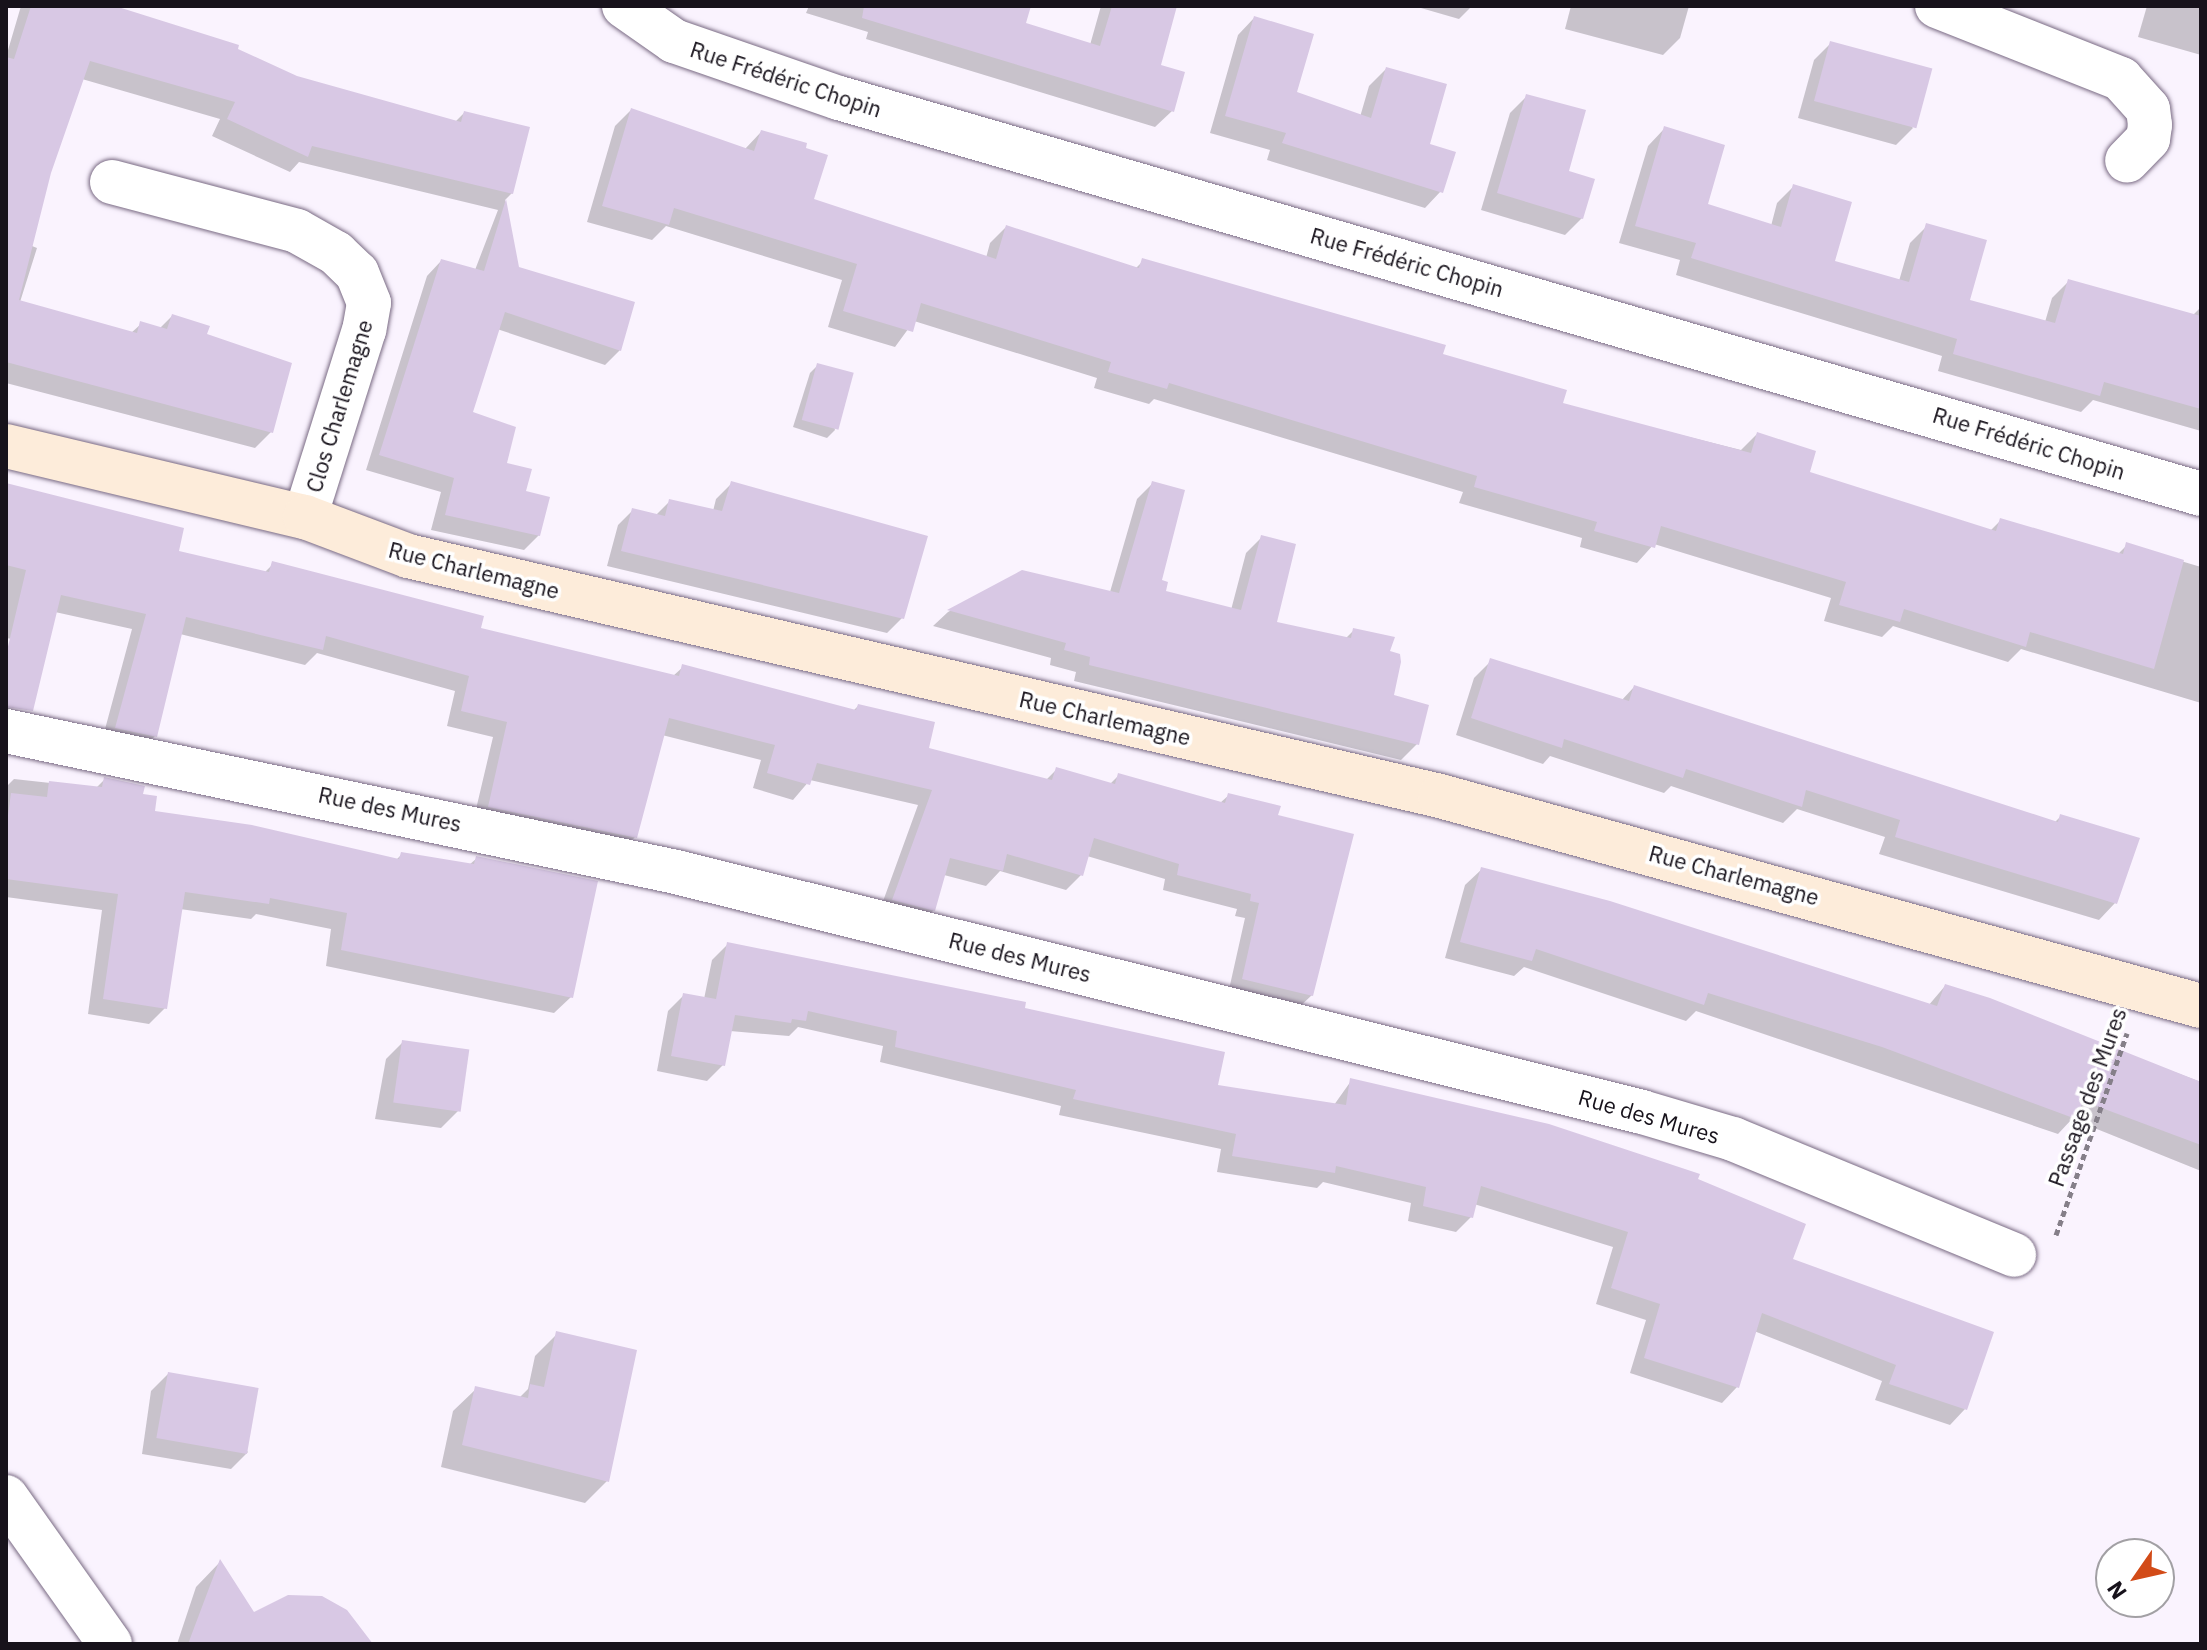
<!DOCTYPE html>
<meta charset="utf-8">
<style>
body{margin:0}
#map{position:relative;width:2207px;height:1650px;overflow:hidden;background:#faf3fe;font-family:"IBM Plex Sans",sans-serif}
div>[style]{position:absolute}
.shadow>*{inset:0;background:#0003}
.building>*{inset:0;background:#d8c8e4;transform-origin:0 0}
.path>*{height:5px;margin-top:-2.5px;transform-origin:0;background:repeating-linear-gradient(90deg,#857f89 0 6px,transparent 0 10px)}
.roads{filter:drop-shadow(0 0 2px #796a83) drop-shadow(0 0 2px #796a83)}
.street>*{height:44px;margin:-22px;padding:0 22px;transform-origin:22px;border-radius:22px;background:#fff}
.secondary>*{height:44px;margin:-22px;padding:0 22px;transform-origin:22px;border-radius:22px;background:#fdecda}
span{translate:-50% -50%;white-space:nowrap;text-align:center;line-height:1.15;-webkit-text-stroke:7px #fff;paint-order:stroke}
.street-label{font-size:22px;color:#17121b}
.frame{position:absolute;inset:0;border:8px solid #17121b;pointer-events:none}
.north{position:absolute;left:2095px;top:1538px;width:80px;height:80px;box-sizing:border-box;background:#fff;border:2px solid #a2a0a4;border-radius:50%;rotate:236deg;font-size:22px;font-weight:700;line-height:32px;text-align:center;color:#17121b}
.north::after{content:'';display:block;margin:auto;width:28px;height:36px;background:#d24b18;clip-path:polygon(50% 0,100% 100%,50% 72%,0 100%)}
</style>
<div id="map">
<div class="shadow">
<i style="clip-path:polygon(21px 6px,106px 6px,236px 50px,296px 78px,455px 122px,464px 113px,512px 193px,505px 200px,517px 268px,620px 350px,605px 365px,497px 329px,471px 414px,523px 492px,539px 535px,524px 550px,431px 530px,441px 492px,366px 470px,427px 276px,441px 261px,475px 270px,498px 210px,299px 162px,290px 172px,212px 136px,220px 119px,82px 79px,49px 172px,32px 246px,37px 248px,20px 302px,131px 333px,141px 324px,159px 329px,172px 316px,205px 335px,271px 432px,255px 448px,6px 383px,6px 57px)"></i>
<i style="clip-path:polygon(809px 6px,1029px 6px,1024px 24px,1090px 45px,1101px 6px,1175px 6px,1159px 66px,1172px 111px,1155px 127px,866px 39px,868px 32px,806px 13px)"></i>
<i style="clip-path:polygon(1414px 6px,1472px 6px,1459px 19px)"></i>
<i style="clip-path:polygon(1571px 6px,1689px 6px,1680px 38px,1663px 55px,1565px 29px)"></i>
<i style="clip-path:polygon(2147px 6px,2201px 6px,2201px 55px,2138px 37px)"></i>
<i style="clip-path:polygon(1254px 18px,1295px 93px,1360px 117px,1369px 86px,1386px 69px,1427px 146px,1441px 191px,1425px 208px,1267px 160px,1270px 150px,1210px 133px,1238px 35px)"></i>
<i style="clip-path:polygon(1831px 43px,1913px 128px,1896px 145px,1798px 118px,1814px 60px)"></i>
<i style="clip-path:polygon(1527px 96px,1567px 172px,1582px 218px,1565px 235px,1481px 210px,1510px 113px)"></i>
<i style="clip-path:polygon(631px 110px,745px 149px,761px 132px,812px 200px,986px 258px,990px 243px,1006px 227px,1135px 269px,1143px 261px,1443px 346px,1441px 355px,1561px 405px,1741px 450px,1757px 434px,1807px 473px,1990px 531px,2001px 520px,2117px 555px,2127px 545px,2201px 567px,2201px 703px,2021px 649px,2008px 662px,1893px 626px,1882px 637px,1824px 621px,1831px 598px,1654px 544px,1637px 563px,1580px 547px,1582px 538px,1459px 503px,1463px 492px,1154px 399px,1149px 404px,1094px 388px,1097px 378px,914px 321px,895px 347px,828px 327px,842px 280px,666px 226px,652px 240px,587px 222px,615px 126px)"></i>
<i style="clip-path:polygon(1664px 129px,1706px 205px,1771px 226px,1777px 203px,1794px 186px,1833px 262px,1899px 281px,1910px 243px,1927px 226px,1967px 301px,2045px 322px,2052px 298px,2069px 281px,2192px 316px,2201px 307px,2201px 431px,2093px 400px,2081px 412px,1938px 371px,1942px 356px,1676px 275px,1680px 260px,1619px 243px,1648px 146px)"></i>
<i style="clip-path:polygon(818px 365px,835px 430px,827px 438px,793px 427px,810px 373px)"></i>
<i style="clip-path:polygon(1153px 483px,1163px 593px,1231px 610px,1246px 553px,1262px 537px,1274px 624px,1345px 639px,1354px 630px,1388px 652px,1392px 696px,1417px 744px,1401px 760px,1074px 681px,1076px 672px,1050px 665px,1051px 658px,933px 626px,948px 612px,1022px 572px,1110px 592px,1137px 499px)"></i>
<i style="clip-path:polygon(731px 484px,902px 618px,887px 633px,607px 566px,618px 525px,633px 510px,655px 516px,669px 502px,713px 511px,716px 499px)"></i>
<i style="clip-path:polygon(6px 490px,177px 552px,264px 573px,273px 564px,478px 629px,673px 676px,683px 667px,853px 711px,858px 706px,927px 749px,1046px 780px,1057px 769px,1110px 784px,1119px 775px,1220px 803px,1229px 795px,1276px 817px,1312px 995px,1296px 1010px,1228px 994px,1245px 918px,1235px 916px,1237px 909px,1163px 890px,1165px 879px,1087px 856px,1081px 875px,1066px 890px,1000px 871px,986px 886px,944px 875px,934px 910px,918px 925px,878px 915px,918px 805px,810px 780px,793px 800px,753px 788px,761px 760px,662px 735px,635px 837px,620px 853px,473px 822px,493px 737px,447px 726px,455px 691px,317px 653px,305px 665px,180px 634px,155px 736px,140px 752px,101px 744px,132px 629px,55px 612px,36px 643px,6px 638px)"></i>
<i style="clip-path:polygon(1491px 661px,1621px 701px,1634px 687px,2054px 823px,2061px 816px,2115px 903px,2099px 920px,1879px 854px,1885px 837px,1797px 809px,1783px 823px,1671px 786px,1664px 793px,1550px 756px,1543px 764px,1456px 735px,1474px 678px)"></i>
<i style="clip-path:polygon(14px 779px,96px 788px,105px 779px,141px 795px,153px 813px,396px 860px,402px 854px,469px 865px,477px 858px,571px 997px,554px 1013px,326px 966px,331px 929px,256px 914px,251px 919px,180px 909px,165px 1008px,149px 1024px,88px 1014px,102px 910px,6px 897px,6px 787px)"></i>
<i style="clip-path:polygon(1482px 869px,1928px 1006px,1945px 986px,2201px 1082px,2201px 1171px,2072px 1119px,2058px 1134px,1696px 1011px,1686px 1021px,1524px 967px,1514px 976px,1445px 958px,1465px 885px)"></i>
<i style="clip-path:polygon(728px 944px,1022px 1009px,1216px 1087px,1334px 1105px,1351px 1081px,1696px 1180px,1965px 1409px,1950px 1425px,1875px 1400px,1882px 1381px,1754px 1331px,1737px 1387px,1722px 1403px,1630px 1373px,1646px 1320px,1596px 1304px,1613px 1247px,1474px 1204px,1472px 1216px,1456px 1232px,1408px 1221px,1411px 1203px,1323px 1182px,1317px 1188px,1217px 1172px,1221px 1149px,1059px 1115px,1061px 1106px,880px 1062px,883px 1046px,798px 1027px,789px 1036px,730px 1031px,723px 1065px,707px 1081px,657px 1071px,668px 1011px,684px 995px,704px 999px,712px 960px)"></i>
<i style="clip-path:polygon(403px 1042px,458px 1111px,441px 1128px,375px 1119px,386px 1059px)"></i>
<i style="clip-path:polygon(557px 1334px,607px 1481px,585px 1503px,441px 1467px,453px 1411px,476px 1389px,519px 1398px,528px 1389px,535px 1356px)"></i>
<i style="clip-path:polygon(168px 1374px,248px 1452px,231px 1469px,142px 1454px,151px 1391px)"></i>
<i style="clip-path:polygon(220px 1562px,253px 1614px,361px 1644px,177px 1644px,196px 1587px)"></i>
</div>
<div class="building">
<i style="clip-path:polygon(31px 6px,115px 6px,239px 45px,238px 49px,297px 76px,461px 122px,464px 111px,530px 127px,513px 194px,312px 146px,308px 157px,227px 119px,235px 102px,90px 61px,51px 173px,19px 300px,137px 333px,140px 321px,167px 329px,172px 314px,210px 326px,207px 334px,292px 363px,273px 433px,6px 362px,6px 57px,14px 59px)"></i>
<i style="clip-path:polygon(864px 6px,1031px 6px,1026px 23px,1100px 46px,1112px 6px,1177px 6px,1161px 65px,1185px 72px,1174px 112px,862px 18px)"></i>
<i style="clip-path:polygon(1254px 16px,1314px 34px,1297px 92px,1371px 118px,1386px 67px,1447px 84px,1430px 144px,1456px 152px,1443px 193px,1282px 143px,1286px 133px,1225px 116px)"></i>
<i style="left:1830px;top:41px;width:106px;height:62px;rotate:15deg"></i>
<i style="clip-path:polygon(1526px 94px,1586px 110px,1569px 171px,1595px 179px,1583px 219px,1497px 193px)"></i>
<i style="clip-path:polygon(631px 108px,754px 151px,761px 130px,807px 143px,806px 148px,828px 155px,814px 199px,996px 259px,1006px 225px,1139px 268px,1142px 258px,1446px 345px,1443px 354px,1567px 390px,1563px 403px,1751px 453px,1757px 432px,1816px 451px,1810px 472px,1996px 531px,2000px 518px,2123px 554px,2126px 542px,2184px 560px,2154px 669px,2030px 632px,2026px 647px,1904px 609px,1900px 622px,1839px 605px,1846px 582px,1661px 526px,1655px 548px,1594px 531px,1597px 522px,1474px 487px,1477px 476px,1169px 383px,1167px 389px,1108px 372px,1111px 362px,921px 303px,913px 332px,843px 311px,857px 264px,674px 208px,669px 225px,602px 206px)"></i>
<i style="clip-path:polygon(1664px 126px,1725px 145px,1708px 204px,1781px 227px,1793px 184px,1852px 202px,1835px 261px,1909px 282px,1926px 223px,1987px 240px,1970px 300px,2055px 323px,2068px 279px,2201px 316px,2201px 409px,2104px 382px,2100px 396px,1953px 354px,1957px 339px,1691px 258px,1696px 243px,1635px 226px)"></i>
<i style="clip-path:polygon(506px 199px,519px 267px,635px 302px,621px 351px,505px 312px,473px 412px,516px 427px,507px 463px,532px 469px,526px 491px,550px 497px,540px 536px,445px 515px,454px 478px,379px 455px,441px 259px,484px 271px)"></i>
<i style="left:817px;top:363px;width:38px;height:59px;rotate:15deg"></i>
<i style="clip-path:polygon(731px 481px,928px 536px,904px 619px,621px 551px,632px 508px,665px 516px,669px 499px,722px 511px)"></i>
<i style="clip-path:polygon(1152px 481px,1185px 490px,1162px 580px,1168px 582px,1166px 591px,1241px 610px,1261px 535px,1296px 544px,1277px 622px,1351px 638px,1353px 628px,1395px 637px,1390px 651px,1400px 654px,1401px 662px,1394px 695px,1429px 705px,1419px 745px,1089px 665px,1090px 657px,1064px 650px,1066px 643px,947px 610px,1022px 570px,1119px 593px)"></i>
<i style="clip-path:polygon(6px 483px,184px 528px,179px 551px,269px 572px,272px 561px,484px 616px,481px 628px,679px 676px,682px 664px,856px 710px,858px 704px,935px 722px,929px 748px,1052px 780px,1056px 767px,1115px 784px,1118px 773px,1225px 803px,1228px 793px,1281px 806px,1278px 815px,1354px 834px,1313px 996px,1242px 979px,1259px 903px,1250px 901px,1251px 894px,1177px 875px,1179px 864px,1094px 838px,1083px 876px,1007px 854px,1003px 871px,950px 858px,935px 911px,892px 900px,932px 790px,817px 763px,810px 785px,767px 773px,775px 745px,669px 718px,637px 838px,488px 807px,507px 722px,461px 711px,469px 676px,326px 636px,323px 650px,186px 617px,157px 737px,115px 728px,146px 614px,61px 595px,33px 711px,6px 707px,6px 655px,26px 570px,6px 565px)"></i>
<i style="clip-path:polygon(1490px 658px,1629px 701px,1634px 685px,2058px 822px,2060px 814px,2140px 838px,2117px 904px,1895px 837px,1900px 820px,1806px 790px,1802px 807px,1686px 769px,1683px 778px,1564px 739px,1562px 748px,1471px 718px)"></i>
<i style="clip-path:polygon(104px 777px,145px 786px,143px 794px,157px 796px,155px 811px,252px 825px,399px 859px,401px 852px,474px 864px,476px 856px,598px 881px,573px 998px,341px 950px,347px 913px,270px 898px,269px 904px,185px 892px,167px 1009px,103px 999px,118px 894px,6px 879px,6px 830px,11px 793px,47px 797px,49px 781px,102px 787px)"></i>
<i style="clip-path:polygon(1481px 867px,1610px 901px,1937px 1006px,1945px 984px,1990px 998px,2201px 1082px,2201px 1145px,2083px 1101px,2076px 1119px,1882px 1047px,1708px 993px,1704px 1005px,1536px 949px,1532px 961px,1460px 942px)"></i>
<i style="clip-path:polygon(727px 942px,1026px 1002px,1025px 1008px,1225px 1052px,1218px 1085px,1346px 1105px,1350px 1078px,1549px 1124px,1700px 1174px,1698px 1179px,1806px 1224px,1793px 1259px,1994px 1332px,1967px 1410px,1889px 1384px,1896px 1365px,1762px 1313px,1739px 1388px,1644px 1358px,1660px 1304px,1611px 1288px,1628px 1232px,1481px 1186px,1473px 1218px,1423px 1206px,1426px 1187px,1336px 1166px,1335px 1173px,1232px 1156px,1236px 1134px,1073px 1099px,1076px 1090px,895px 1047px,897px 1031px,808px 1011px,806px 1021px,792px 1019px,791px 1023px,735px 1015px,725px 1066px,671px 1056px,683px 993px,716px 999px)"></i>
<i style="left:402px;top:1040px;width:68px;height:63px;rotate:8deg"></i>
<i style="clip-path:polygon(556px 1331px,637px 1350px,609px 1482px,462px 1445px,475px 1386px,528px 1398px,530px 1384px,544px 1387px)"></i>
<i style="left:168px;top:1372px;width:92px;height:67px;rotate:10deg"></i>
<i style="clip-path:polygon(220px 1559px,254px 1612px,288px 1595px,322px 1596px,347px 1610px,373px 1644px,188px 1644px)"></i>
</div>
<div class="path">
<i style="left:2056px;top:1235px;width:214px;rotate:-70.6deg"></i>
</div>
<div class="roads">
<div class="street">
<i style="left:624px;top:6px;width:61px;rotate:35deg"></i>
<i style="left:674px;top:41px;width:175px;rotate:19.1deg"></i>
<i style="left:839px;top:98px;width:1418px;rotate:16.21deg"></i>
<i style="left:1937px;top:6px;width:198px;rotate:21.6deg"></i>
<i style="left:2121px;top:79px;width:40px;rotate:48deg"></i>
<i style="left:2148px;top:109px;width:16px;rotate:83deg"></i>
<i style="left:2150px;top:125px;width:14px;rotate:98deg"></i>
<i style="left:2148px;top:139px;width:30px;rotate:134deg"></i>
<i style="left:112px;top:182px;width:191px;rotate:14.8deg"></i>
<i style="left:297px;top:231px;width:45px;rotate:29.4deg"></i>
<i style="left:336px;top:253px;width:29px;rotate:44deg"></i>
<i style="left:357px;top:273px;width:32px;rotate:68deg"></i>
<i style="left:369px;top:303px;width:27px;rotate:100deg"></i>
<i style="left:364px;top:330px;width:196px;rotate:107.5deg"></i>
<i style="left:6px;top:731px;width:685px;rotate:11.88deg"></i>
<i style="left:676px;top:872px;width:995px;rotate:13.95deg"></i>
<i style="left:1642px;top:1112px;width:95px;rotate:16.5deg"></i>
<i style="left:1733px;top:1139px;width:304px;rotate:22.4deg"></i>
<i style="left:6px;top:1497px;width:180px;rotate:54.7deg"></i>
</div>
<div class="secondary">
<i style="left:6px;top:446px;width:307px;rotate:13.4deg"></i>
<i style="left:305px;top:517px;width:110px;rotate:20.7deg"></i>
<i style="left:408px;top:556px;width:1060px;rotate:13.09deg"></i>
<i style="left:1440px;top:796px;width:789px;rotate:15.43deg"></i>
</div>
</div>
<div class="street-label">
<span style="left:786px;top:79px;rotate:18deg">Rue Frédéric Chopin</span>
<span style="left:1407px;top:262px;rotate:16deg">Rue Frédéric Chopin</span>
<span style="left:339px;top:406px;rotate:-73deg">Clos Charlemagne</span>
<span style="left:2029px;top:443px;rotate:17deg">Rue Frédéric Chopin</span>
<span style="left:474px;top:570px;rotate:14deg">Rue Charlemagne</span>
<span style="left:1105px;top:718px;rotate:13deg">Rue Charlemagne</span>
<span style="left:390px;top:809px;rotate:12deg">Rue des Mures</span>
<span style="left:1734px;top:875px;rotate:15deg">Rue Charlemagne</span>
<span style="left:1020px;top:957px;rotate:14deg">Rue des Mures</span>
<span style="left:2087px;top:1097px;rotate:-70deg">Passage des Mures</span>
<span style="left:1649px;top:1116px;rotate:16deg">Rue des Mures</span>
</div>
<div class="frame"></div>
<div class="north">N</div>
</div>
